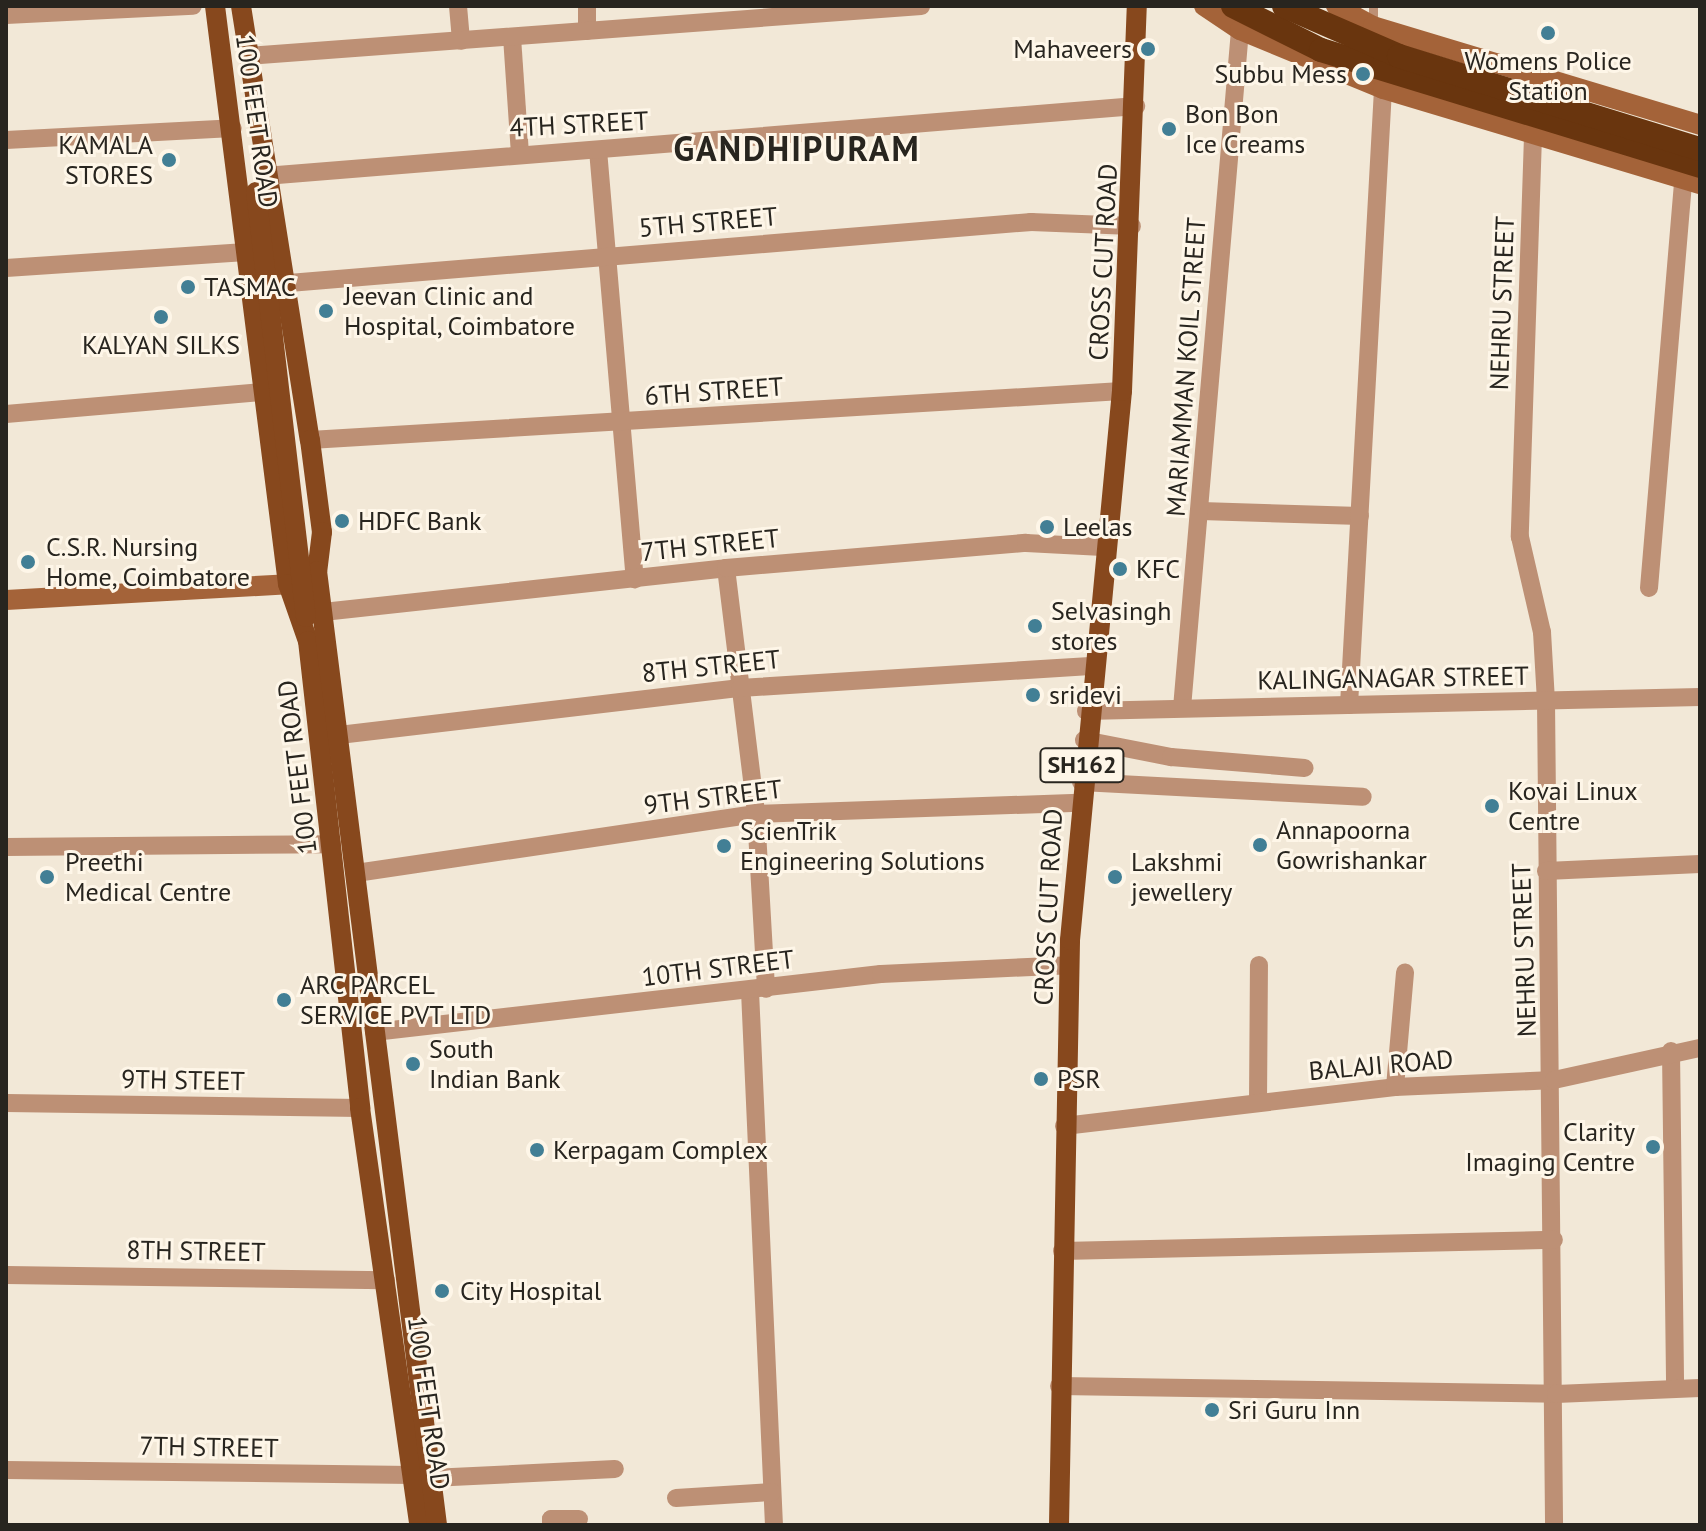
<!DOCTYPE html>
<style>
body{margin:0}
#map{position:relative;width:1706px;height:1531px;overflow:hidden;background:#f2e8d7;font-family:"PT Sans",sans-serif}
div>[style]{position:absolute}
.lane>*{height:9px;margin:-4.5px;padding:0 4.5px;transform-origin:4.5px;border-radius:4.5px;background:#bd9075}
.street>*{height:18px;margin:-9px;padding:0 9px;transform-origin:9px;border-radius:9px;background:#bd9075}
.secondary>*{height:20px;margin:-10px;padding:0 10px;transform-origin:10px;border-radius:10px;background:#a46339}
.primary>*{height:20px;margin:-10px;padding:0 10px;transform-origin:10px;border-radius:10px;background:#87481d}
.highway>*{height:24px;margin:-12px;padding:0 12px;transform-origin:12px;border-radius:12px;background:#69350e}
.dots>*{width:22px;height:22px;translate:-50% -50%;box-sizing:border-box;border:4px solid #fef6e8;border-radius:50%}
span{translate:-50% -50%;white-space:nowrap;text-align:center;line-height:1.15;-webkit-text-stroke:6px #fef6e8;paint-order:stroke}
.shield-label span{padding:2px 6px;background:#fef6e8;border:2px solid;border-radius:6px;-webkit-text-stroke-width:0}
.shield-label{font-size:24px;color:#28251f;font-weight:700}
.poi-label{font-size:26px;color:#28251f}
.right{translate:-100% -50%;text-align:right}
.left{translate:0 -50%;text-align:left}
.street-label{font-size:26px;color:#28251f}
.district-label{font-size:34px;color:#28251f;font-weight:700;letter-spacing:2px}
.frame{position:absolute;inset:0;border:8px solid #28251f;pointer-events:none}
</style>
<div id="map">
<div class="lane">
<i style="left:1373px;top:6px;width:20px;rotate:90deg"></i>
</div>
<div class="street">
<i style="left:458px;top:6px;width:35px;rotate:85deg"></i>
<i style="left:587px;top:6px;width:25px;rotate:90deg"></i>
<i style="left:6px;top:15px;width:187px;rotate:-2.8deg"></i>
<i style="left:512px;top:37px;width:116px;rotate:86.1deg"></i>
<i style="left:247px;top:56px;width:676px;rotate:-4.24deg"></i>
<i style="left:1533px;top:136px;width:401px;rotate:91.9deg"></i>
<i style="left:1520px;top:537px;width:98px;rotate:77deg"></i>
<i style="left:1542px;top:632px;width:69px;rotate:86.7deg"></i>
<i style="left:1546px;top:701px;width:824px;rotate:89.44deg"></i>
<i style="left:6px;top:140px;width:227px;rotate:-3deg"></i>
<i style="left:598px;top:150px;width:431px;rotate:85.1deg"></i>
<i style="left:265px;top:176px;width:874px;rotate:-4.59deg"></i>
<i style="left:6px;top:268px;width:244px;rotate:-3.8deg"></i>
<i style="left:289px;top:283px;width:745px;rotate:-4.7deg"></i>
<i style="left:1031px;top:222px;width:101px;rotate:2.3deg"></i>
<i style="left:6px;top:414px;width:260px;rotate:-4.9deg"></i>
<i style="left:310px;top:440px;width:813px;rotate:-3.45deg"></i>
<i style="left:1201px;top:511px;width:159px;rotate:1.8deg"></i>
<i style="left:726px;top:568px;width:248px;rotate:83deg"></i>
<i style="left:756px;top:814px;width:175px;rotate:86.7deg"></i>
<i style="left:1649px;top:588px;width:410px;rotate:-85.2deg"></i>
<i style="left:323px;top:612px;width:405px;rotate:-6.2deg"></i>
<i style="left:726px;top:568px;width:301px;rotate:-4.8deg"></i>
<i style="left:1026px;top:543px;width:77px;rotate:3deg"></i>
<i style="left:1349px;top:705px;width:617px;rotate:-86.84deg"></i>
<i style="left:1182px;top:708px;width:680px;rotate:-85.11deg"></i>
<i style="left:1086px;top:711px;width:614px;rotate:-1.31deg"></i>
<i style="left:339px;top:735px;width:404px;rotate:-6.7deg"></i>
<i style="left:740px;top:688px;width:351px;rotate:-3.6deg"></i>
<i style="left:1084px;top:740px;width:89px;rotate:11.1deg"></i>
<i style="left:1171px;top:757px;width:134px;rotate:4.7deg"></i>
<i style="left:1081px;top:782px;width:282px;rotate:3deg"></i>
<i style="left:6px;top:847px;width:326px;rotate:-0.5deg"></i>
<i style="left:1546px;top:871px;width:154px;rotate:-2.6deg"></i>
<i style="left:356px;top:873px;width:404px;rotate:-8.4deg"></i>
<i style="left:756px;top:814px;width:323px;rotate:-2deg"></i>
<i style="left:750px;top:991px;width:535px;rotate:87.43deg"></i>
<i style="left:374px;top:1032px;width:510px;rotate:-6.53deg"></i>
<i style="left:881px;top:974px;width:188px;rotate:-2.7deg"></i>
<i style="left:1671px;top:1051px;width:336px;rotate:89.3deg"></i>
<i style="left:1395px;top:1087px;width:115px;rotate:-85deg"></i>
<i style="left:6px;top:1103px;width:354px;rotate:0.8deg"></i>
<i style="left:1258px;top:1103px;width:138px;rotate:-89.6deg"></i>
<i style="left:1064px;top:1126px;width:333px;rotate:-6.7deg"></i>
<i style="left:1395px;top:1087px;width:159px;rotate:-2.5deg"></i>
<i style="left:1554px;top:1080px;width:149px;rotate:-12.4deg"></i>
<i style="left:1062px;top:1251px;width:492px;rotate:-1.3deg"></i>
<i style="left:6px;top:1275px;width:380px;rotate:0.8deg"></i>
<i style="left:1059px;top:1386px;width:497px;rotate:0.9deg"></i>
<i style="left:1556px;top:1394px;width:144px;rotate:-2.4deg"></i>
<i style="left:6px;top:1470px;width:406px;rotate:0.7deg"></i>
<i style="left:431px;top:1478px;width:184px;rotate:-2.8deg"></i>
<i style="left:676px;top:1498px;width:96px;rotate:-3.6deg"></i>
<i style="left:551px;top:1525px;width:6px;rotate:-90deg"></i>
<i style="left:551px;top:1519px;width:28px"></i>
</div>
<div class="secondary">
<i style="left:1204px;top:6px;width:43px;rotate:33.7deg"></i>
<i style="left:1240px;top:30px;width:155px;rotate:22.4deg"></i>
<i style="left:1383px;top:89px;width:331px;rotate:16.7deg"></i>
<i style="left:1336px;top:6px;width:42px;rotate:28.4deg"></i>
<i style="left:1373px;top:26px;width:342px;rotate:16.8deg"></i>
<i style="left:6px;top:600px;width:282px;rotate:-3.2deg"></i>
</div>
<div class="primary">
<i style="left:215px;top:6px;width:583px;rotate:82.8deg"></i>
<i style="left:288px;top:584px;width:60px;rotate:70.7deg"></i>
<i style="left:308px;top:641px;width:470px;rotate:83.6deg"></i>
<i style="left:360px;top:1108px;width:421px;rotate:81.9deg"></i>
<i style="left:241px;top:6px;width:439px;rotate:81deg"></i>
<i style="left:310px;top:440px;width:93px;rotate:82.6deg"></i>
<i style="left:322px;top:532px;width:39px;rotate:97deg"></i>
<i style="left:317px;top:571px;width:962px;rotate:82.83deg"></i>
<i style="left:256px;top:192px;width:428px;rotate:83.3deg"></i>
<i style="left:1059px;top:1525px;width:585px;rotate:-88.92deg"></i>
<i style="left:1070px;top:940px;width:551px;rotate:-84.59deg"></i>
<i style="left:1122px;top:391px;width:385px;rotate:-87.8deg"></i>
</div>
<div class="highway">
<i style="left:1233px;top:6px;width:98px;rotate:26.6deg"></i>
<i style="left:1321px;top:50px;width:396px;rotate:17deg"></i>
<i style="left:1284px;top:6px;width:125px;rotate:23.5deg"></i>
<i style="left:1399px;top:56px;width:315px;rotate:17.2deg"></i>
</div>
<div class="dots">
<i style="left:1548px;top:33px;background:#427f95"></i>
<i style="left:1148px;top:49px;background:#427f95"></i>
<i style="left:1363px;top:74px;background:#427f95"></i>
<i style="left:1169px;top:129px;background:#427f95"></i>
<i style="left:169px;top:160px;background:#427f95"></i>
<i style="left:188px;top:287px;background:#427f95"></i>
<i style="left:326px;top:311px;background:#427f95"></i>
<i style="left:161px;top:317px;background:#427f95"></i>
<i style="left:342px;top:521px;background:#427f95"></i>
<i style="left:1047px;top:527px;background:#427f95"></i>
<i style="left:28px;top:562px;background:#427f95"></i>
<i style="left:1120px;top:569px;background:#427f95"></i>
<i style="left:1035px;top:626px;background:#427f95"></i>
<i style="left:1033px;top:695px;background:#427f95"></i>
<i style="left:1492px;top:806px;background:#427f95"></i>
<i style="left:1260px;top:845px;background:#427f95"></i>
<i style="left:724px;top:846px;background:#427f95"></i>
<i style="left:47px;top:877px;background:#427f95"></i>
<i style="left:1115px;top:877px;background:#427f95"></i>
<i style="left:284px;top:1000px;background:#427f95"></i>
<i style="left:413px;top:1064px;background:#427f95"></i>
<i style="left:1041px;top:1079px;background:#427f95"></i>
<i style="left:1653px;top:1147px;background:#427f95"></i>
<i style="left:537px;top:1150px;background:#427f95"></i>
<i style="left:442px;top:1291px;background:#427f95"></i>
<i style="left:1212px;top:1410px;background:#427f95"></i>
</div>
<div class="shield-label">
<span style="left:1082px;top:765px">SH162</span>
</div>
<div class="poi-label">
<span class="right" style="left:1132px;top:49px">Mahaveers</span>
<span style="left:1548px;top:76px">Womens Police<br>Station</span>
<span class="right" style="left:1347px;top:74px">Subbu Mess</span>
<span class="left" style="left:1185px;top:129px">Bon Bon<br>Ice Creams</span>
<span class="right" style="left:153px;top:160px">KAMALA<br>STORES</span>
<span class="left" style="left:204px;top:287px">TASMAC</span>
<span class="left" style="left:344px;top:311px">Jeevan Clinic and<br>Hospital, Coimbatore</span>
<span style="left:161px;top:345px">KALYAN SILKS</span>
<span class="left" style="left:358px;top:521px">HDFC Bank</span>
<span class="left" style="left:1063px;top:527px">Leelas</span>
<span class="left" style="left:46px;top:562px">C.S.R. Nursing<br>Home, Coimbatore</span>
<span class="left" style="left:1136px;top:569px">KFC</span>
<span class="left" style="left:1051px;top:626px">Selvasingh<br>stores</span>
<span class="left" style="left:1049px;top:695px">sridevi</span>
<span class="left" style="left:1508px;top:806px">Kovai Linux<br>Centre</span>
<span class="left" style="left:1276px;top:845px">Annapoorna<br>Gowrishankar</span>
<span class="left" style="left:740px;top:846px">ScienTrik<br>Engineering Solutions</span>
<span class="left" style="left:65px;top:877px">Preethi<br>Medical Centre</span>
<span class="left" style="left:1131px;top:877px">Lakshmi<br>jewellery</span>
<span class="left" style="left:300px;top:1000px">ARC PARCEL<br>SERVICE PVT LTD</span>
<span class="left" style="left:429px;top:1064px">South<br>Indian Bank</span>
<span class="left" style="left:1057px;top:1079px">PSR</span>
<span class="right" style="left:1635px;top:1147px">Clarity<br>Imaging Centre</span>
<span class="left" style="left:553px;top:1150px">Kerpagam Complex</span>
<span class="left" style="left:460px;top:1291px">City Hospital</span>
<span class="left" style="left:1228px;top:1410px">Sri Guru Inn</span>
</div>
<div class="street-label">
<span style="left:257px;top:121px;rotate:82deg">100 FEET ROAD</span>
<span style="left:579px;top:124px;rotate:-3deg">4TH STREET</span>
<span style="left:708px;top:222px;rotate:-5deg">5TH STREET</span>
<span style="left:1103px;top:262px;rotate:-87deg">CROSS CUT ROAD</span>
<span style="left:1502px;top:303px;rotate:-88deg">NEHRU STREET</span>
<span style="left:1186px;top:367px;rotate:-86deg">MARIAMMAN KOIL STREET</span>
<span style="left:714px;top:391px;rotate:-4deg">6TH STREET</span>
<span style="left:710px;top:545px;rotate:-6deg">7TH STREET</span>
<span style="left:711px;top:666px;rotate:-6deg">8TH STREET</span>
<span style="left:1393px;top:678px;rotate:-1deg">KALINGANAGAR STREET</span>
<span style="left:297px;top:767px;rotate:-97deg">100 FEET ROAD</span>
<span style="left:713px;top:797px;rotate:-7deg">9TH STREET</span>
<span style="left:1048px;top:907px;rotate:-87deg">CROSS CUT ROAD</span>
<span style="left:1524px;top:950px;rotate:-92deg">NEHRU STREET</span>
<span style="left:718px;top:968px;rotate:-7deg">10TH STREET</span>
<span style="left:1381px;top:1065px;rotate:-5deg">BALAJI ROAD</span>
<span style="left:183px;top:1080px;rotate:1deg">9TH STEET</span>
<span style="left:196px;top:1251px;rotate:1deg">8TH STREET</span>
<span style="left:429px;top:1403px;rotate:82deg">100 FEET ROAD</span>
<span style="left:209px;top:1447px;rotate:1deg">7TH STREET</span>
</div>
<div class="district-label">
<span style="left:797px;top:149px">GANDHIPURAM</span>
</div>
<div class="frame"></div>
</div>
